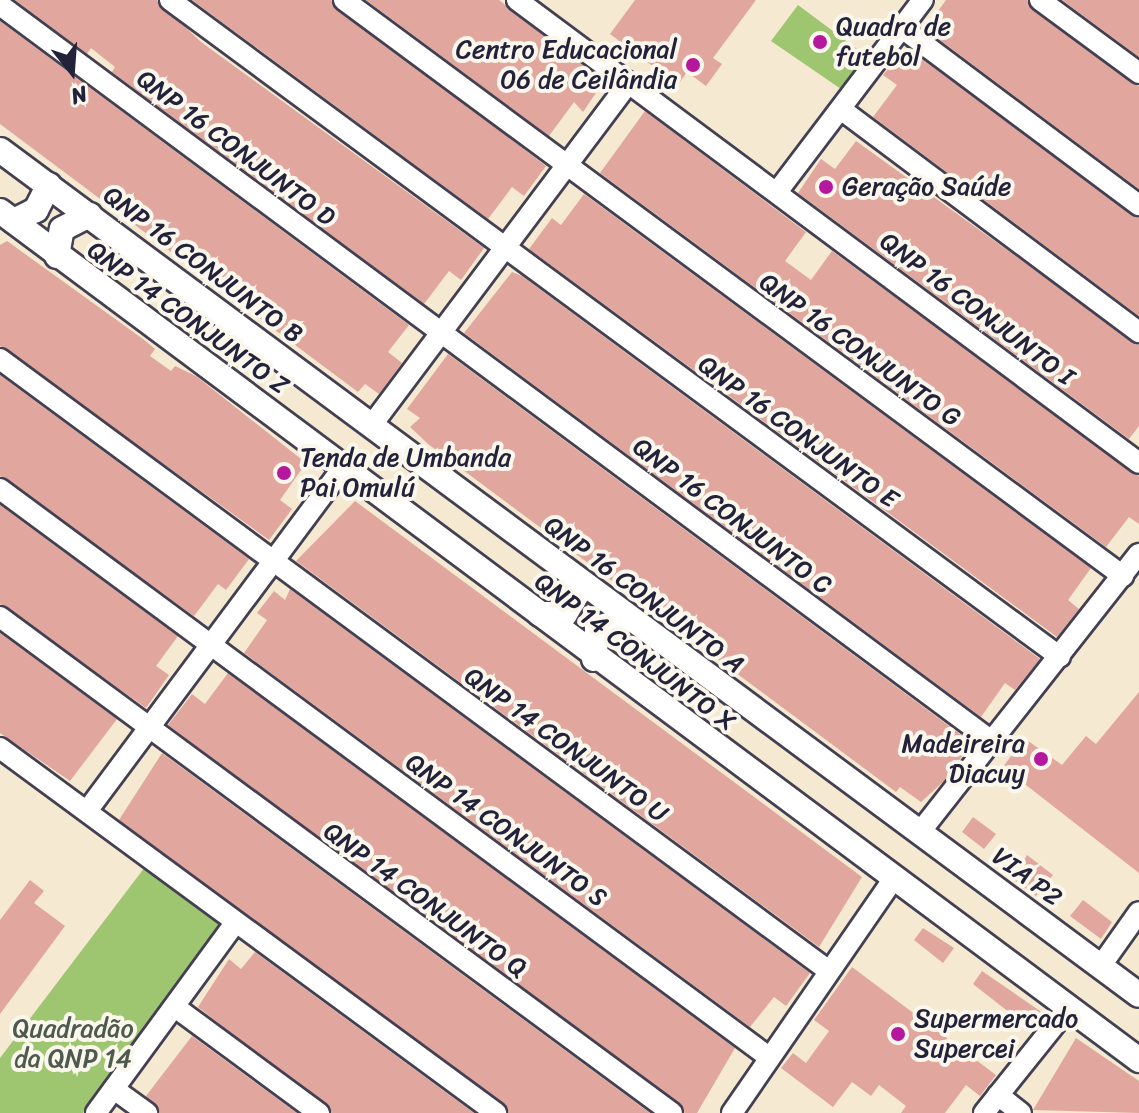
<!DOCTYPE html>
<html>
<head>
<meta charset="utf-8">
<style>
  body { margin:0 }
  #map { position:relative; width:1139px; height:1113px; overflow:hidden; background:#f5e9d1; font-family:Sriracha,sans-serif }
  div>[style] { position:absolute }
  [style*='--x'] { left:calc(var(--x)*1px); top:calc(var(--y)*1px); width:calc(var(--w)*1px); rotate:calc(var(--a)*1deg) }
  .green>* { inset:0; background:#9ec570 }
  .building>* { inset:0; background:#e1a79e }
  .roads { filter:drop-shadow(2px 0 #424052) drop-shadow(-2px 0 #424052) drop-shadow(0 2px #424052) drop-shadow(0 -2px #424052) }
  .minor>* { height:20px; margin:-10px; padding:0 10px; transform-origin:10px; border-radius:10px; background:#fff }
  .tertiary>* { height:24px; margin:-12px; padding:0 12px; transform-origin:12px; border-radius:12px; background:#fff }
  .dots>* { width:22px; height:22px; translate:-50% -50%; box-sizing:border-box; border:4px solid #fbf7ec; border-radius:50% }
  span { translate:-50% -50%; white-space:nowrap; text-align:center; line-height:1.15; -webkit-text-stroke:8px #fbf7ec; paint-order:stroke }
  .poi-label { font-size:26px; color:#22223b }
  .left { translate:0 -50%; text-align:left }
  .right { translate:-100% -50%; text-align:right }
  .street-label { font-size:26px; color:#22223b }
  .park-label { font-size:26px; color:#4d5b4e }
  .north { position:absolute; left:32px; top:32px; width:80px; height:80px; -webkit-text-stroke:6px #fbf7ec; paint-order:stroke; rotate:163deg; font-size:22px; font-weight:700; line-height:32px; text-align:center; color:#22223b }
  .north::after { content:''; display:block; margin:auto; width:28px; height:36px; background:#22223b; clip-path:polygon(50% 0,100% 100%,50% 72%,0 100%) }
</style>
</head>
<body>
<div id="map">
  <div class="green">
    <i style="clip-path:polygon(798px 5px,865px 55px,841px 89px,771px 41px)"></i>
    <i style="clip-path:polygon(145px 867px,223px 926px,83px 1113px,0 1113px,0 1058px)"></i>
  </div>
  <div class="building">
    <i style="clip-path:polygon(15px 0,157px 0,201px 42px,484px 248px,461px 280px,449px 271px,424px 304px,112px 72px,115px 67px,91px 48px,87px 54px)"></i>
    <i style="clip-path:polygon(192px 0,331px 0,546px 166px,524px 196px,512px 187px,488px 219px)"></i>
    <i style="clip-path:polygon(366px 0,499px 0,604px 81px,583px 112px,574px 102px,549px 136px)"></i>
    <i style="clip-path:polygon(635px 0,756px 0,713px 58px,722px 64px,706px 86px,687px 72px,678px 85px,610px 34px)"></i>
    <i style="clip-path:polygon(946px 0,1027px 0,1139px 86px,1139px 189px,925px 29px)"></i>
    <i style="clip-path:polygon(1062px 0,1139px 0,1139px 57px)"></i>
    <i style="clip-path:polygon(0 21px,409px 325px,388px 352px,402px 363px,379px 394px,365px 384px,358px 392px,0 124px)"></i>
    <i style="clip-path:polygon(906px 47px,1139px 218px,1139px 316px,873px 117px,897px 85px,883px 75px)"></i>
    <i style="clip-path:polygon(645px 111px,806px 232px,785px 261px,811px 280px,832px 251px,1139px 476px,1139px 524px,1129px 517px,1106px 547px,600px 173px)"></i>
    <i style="clip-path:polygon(856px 141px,1139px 345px,1139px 426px,1129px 439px,798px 193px,821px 159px,835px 169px)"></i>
    <i style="clip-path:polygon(584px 194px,1091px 568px,1068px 600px,1079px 609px,1057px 637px,529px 249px,552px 218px,561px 225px)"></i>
    <i style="clip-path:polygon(7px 241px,143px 339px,155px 349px,150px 356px,171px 371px,175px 366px,196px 376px,306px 463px,280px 500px,292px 509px,269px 540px,0 346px,0 245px)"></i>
    <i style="clip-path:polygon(512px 272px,522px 276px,1040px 659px,1015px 690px,1005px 683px,981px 717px,464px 333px)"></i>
    <i style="clip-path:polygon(448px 354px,972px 743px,943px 782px,921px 802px,900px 787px,896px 792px,428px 444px,410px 427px,420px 418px,407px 409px)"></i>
    <i style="clip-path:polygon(0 375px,249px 559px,226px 590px,218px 584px,194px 616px,0 476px)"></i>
    <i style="clip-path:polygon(355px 501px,862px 877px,819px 947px,296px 561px)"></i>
    <i style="clip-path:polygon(0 505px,178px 636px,156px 666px,169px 675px,146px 708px,0 604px)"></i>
    <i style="clip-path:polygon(290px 589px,810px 973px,786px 1006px,774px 997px,750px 1027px,244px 653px,267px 620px,257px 613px,274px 591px,285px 600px)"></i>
    <i style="clip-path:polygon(0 633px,117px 719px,70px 781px,0 733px)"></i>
    <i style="clip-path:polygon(228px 673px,735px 1048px,697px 1113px,685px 1113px,168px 725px,192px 694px,205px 704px)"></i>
    <i style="clip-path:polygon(1139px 692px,1139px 873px,1003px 767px,1024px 738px,1062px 765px,1086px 736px,1096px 744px)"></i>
    <i style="clip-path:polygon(162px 753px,650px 1113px,509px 1113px,119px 820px)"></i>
    <i style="clip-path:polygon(973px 817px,996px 834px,984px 849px,962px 832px)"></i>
    <i style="clip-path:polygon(1027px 855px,1053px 875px,1036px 896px,1013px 879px)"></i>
    <i style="clip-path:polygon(30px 880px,44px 891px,34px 903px,65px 926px,0 1014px,0 920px)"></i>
    <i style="clip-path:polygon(1083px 900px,1112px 922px,1101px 939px,1070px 916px)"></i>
    <i style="clip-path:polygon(923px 928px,954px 948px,943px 963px,914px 940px)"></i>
    <i style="clip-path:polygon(255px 952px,474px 1113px,332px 1113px,198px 1007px,229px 959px,241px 969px)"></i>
    <i style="clip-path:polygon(852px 967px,996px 1075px,980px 1096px,966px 1085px,945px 1113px,901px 1113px,906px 1106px,879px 1085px,871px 1096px,852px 1082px,833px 1107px,781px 1068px,793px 1053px,806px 1063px,829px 1031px,814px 1020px)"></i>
    <i style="clip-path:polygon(982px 971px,1046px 1015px,1033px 1031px,973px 984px)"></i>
    <i style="clip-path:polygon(192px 1036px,297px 1113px,160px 1113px,146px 1096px)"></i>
    <i style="clip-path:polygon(1076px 1038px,1139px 1081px,1139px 1113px,1033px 1110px)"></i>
  </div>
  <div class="roads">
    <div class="minor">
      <i style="--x:170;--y:0;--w:1106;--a:36.43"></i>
      <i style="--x:344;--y:0;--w:969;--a:36.48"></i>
      <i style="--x:517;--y:0;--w:775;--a:36.66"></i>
      <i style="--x:1040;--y:0;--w:123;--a:36.4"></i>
      <i style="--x:0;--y:5;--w:1237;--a:36.58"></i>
      <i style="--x:902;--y:28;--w:296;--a:36.8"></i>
      <i style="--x:842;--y:110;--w:371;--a:36.8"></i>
      <i style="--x:777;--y:192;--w:241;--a:-52.8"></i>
      <i style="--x:0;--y:359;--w:1030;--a:36.44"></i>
      <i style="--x:371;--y:426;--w:426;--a:-53.1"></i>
      <i style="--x:0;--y:489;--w:957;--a:36.46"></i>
      <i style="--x:0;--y:617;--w:835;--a:36.43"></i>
      <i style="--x:0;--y:748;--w:616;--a:36.35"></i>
      <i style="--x:87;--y:811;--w:428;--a:-53.3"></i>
      <i style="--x:920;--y:832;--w:354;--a:-51.8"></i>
      <i style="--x:1100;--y:967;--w:67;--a:-54.7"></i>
      <i style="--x:175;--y:1007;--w:179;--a:36.4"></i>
      <i style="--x:114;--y:1089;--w:41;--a:36"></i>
      <i style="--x:998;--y:1095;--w:29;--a:38"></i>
      <i style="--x:96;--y:1113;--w:235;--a:-53.8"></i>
      <i style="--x:732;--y:1113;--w:285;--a:-55.4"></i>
      <i style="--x:984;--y:1113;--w:134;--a:-51.3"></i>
    </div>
    <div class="tertiary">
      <i style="--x:0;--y:150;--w:1418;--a:36.57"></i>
      <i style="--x:0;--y:211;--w:1421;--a:36.7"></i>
      <i style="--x:14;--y:221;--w:25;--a:-27"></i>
      <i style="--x:36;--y:210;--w:28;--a:-63"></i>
      <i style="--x:57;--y:256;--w:27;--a:-80"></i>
      <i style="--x:62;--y:229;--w:31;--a:-27"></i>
      <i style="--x:540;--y:614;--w:25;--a:0"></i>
      <i style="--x:565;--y:614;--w:26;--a:-59"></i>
      <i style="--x:578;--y:592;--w:13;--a:-103"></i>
      <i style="--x:594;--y:659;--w:31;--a:-84"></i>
      <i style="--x:597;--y:628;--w:32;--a:-16"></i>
    </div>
  </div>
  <div class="dots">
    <i style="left:820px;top:42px;background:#b5179e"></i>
    <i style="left:693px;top:65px;background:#b5179e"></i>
    <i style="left:826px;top:187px;background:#b5179e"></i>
    <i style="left:284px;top:473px;background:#b5179e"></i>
    <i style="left:1041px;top:759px;background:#b5179e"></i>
    <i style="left:898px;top:1034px;background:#b5179e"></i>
  </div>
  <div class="poi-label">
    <span class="left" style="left:836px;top:42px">Quadra de<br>futebol</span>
    <span class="right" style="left:677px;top:65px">Centro Educacional<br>06 de Ceilândia</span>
    <span class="left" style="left:842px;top:187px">Geração Saúde</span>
    <span class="left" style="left:300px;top:473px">Tenda de Umbanda<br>Pai Omulú</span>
    <span class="right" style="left:1025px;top:759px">Madeireira<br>Diacuy</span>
    <span class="left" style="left:914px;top:1034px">Supermercado<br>Supercei</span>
  </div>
  <div class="street-label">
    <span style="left:236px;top:148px;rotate:37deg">QNP 16 CONJUNTO D</span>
    <span style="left:203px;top:265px;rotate:37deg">QNP 16 CONJUNTO B</span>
    <span style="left:977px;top:309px;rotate:37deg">QNP 16 CONJUNTO I</span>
    <span style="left:188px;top:318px;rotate:36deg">QNP 14 CONJUNTO Z</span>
    <span style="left:860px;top:350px;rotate:36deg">QNP 16 CONJUNTO G</span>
    <span style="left:798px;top:432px;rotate:36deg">QNP 16 CONJUNTO E</span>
    <span style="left:732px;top:516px;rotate:37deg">QNP 16 CONJUNTO C</span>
    <span style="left:644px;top:595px;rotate:37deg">QNP 16 CONJUNTO A</span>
    <span style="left:635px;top:652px;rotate:37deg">QNP 14 CONJUNTO X</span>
    <span style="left:566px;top:745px;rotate:36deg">QNP 14 CONJUNTO U</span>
    <span style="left:506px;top:830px;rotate:36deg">QNP 14 CONJUNTO S</span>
    <span style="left:1027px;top:877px;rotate:37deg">VIA P2</span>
    <span style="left:425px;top:900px;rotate:36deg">QNP 14 CONJUNTO Q</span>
  </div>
  <div class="park-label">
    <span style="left:73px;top:1044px">Quadradão<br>da QNP 14</span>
  </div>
  <div class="north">N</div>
</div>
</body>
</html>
